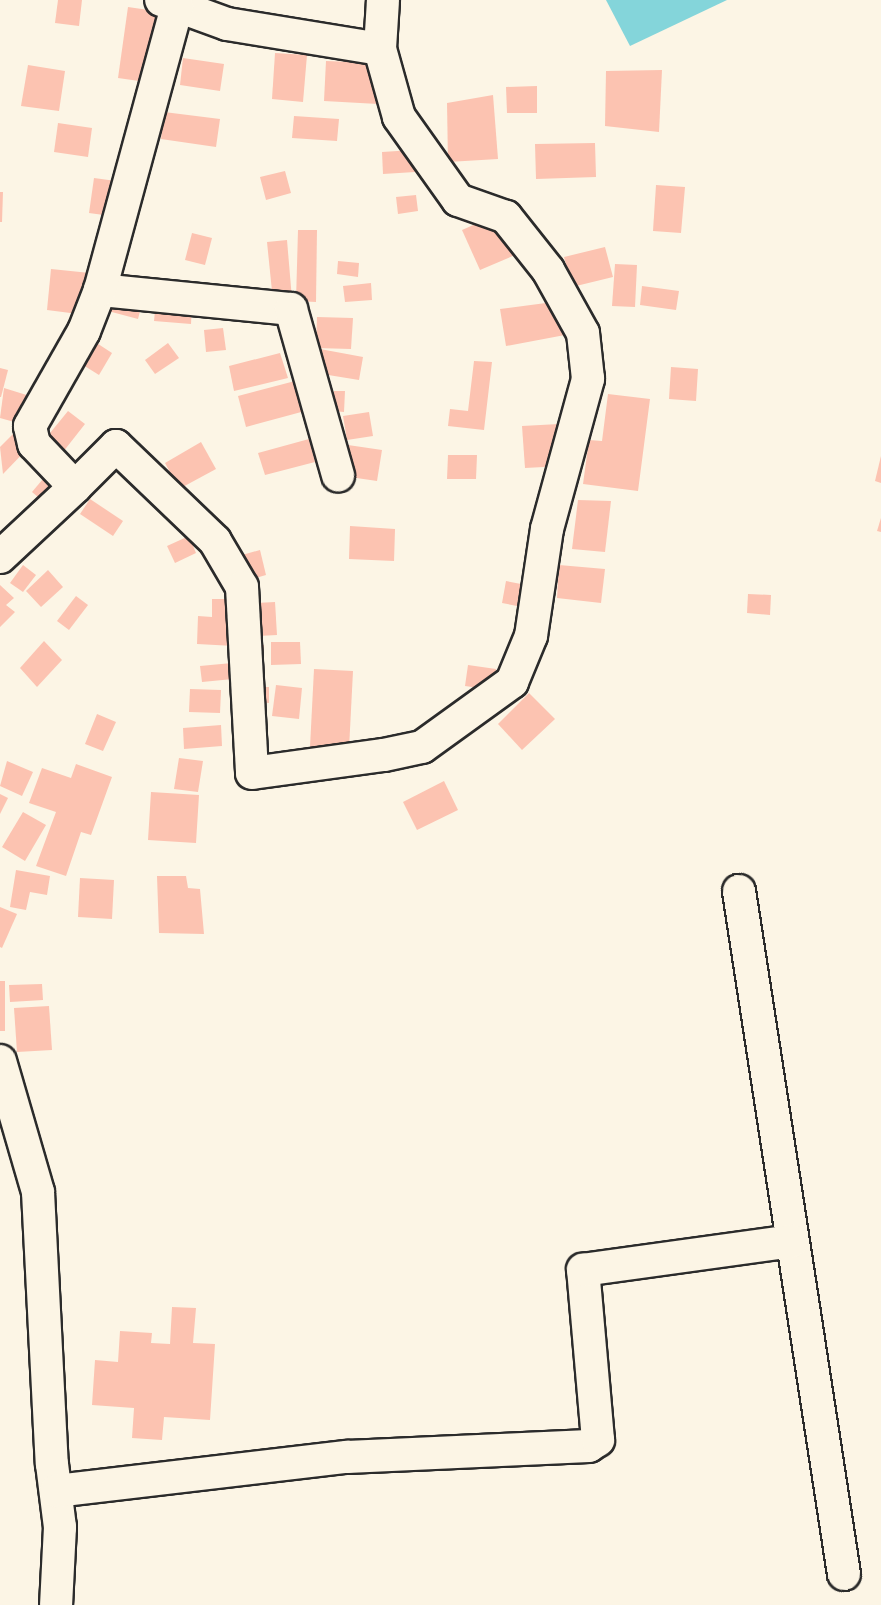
<!DOCTYPE html>
<html>
<head>
<meta charset="utf-8">
<style>
  body { margin:0 }
  #map { position:relative; width:881px; height:1605px; overflow:hidden; background:#fcf5e5; font-family:Delius,sans-serif }
  div>[style] { position:absolute }
  [style*='--x'] { left:calc(var(--x)*1px); top:calc(var(--y)*1px); width:calc(var(--w)*1px); rotate:calc(var(--a)*1deg) }
  .water>* { inset:0; background:#84d5da }
  .building>* { inset:0; background:#fcc3b1 }
  .roads { filter:drop-shadow(2px 0 #2b2b2b) drop-shadow(-2px 0 #2b2b2b) drop-shadow(0 2px #2b2b2b) drop-shadow(0 -2px #2b2b2b) }
  .minor>* { height:32px; margin:-16px; padding:0 16px; transform-origin:16px; border-radius:16px; background:#fcf5e5 }
  span { translate:-50% -50%; white-space:nowrap; text-align:center; line-height:1.15; -webkit-text-stroke:6px #fcf5e5; paint-order:stroke }
</style>
</head>
<body>
<div id="map">
  <div class="water">
    <i style="clip-path:polygon(606px 0,727px 0,630px 46px)"></i>
  </div>
  <div class="building">
    <i style="clip-path:polygon(58px 0,82px 0,79px 26px,55px 23px)"></i>
    <i style="clip-path:polygon(128px 7px,169px 13px,153px 83px,118px 78px)"></i>
    <i style="clip-path:polygon(275px 53px,307px 55px,303px 102px,272px 99px)"></i>
    <i style="clip-path:polygon(183px 58px,224px 64px,220px 91px,180px 85px)"></i>
    <i style="clip-path:polygon(326px 61px,380px 63px,378px 104px,324px 101px)"></i>
    <i style="clip-path:polygon(28px 65px,65px 71px,59px 111px,21px 106px)"></i>
    <i style="clip-path:polygon(662px 70px,659px 132px,605px 126px,606px 71px)"></i>
    <i style="clip-path:polygon(537px 86px,537px 113px,507px 113px,506px 87px)"></i>
    <i style="clip-path:polygon(493px 95px,498px 159px,448px 162px,447px 103px)"></i>
    <i style="clip-path:polygon(164px 112px,220px 119px,216px 147px,161px 139px)"></i>
    <i style="clip-path:polygon(294px 116px,339px 119px,337px 141px,292px 138px)"></i>
    <i style="clip-path:polygon(58px 123px,92px 128px,88px 157px,54px 152px)"></i>
    <i style="clip-path:polygon(595px 143px,596px 177px,536px 179px,535px 144px)"></i>
    <i style="clip-path:polygon(413px 150px,415px 172px,383px 174px,382px 152px)"></i>
    <i style="clip-path:polygon(285px 171px,291px 193px,266px 200px,260px 177px)"></i>
    <i style="clip-path:polygon(94px 178px,116px 181px,111px 216px,89px 213px)"></i>
    <i style="clip-path:polygon(656px 185px,685px 187px,681px 233px,653px 231px)"></i>
    <i style="clip-path:polygon(0 192px,3px 192px,2px 222px,0 222px)"></i>
    <i style="clip-path:polygon(416px 195px,418px 211px,398px 214px,396px 197px)"></i>
    <i style="clip-path:polygon(496px 215px,515px 255px,480px 270px,462px 230px)"></i>
    <i style="clip-path:polygon(298px 230px,317px 230px,316px 302px,296px 301px)"></i>
    <i style="clip-path:polygon(192px 233px,212px 238px,205px 265px,185px 260px)"></i>
    <i style="clip-path:polygon(287px 240px,292px 299px,273px 301px,267px 242px)"></i>
    <i style="clip-path:polygon(605px 247px,613px 277px,572px 287px,564px 257px)"></i>
    <i style="clip-path:polygon(338px 261px,359px 263px,358px 277px,337px 274px)"></i>
    <i style="clip-path:polygon(615px 264px,637px 265px,635px 307px,612px 306px)"></i>
    <i style="clip-path:polygon(51px 269px,90px 273px,86px 315px,47px 310px)"></i>
    <i style="clip-path:polygon(371px 283px,372px 300px,345px 302px,343px 286px)"></i>
    <i style="clip-path:polygon(642px 286px,679px 291px,676px 310px,640px 305px)"></i>
    <i style="clip-path:polygon(113px 292px,143px 300px,138px 319px,108px 311px)"></i>
    <i style="clip-path:polygon(156px 300px,192px 303px,191px 324px,154px 321px)"></i>
    <i style="clip-path:polygon(561px 301px,560px 320px,565px 335px,506px 346px,500px 309px)"></i>
    <i style="clip-path:polygon(317px 317px,353px 318px,351px 349px,316px 348px)"></i>
    <i style="clip-path:polygon(223px 328px,226px 350px,206px 352px,204px 330px)"></i>
    <i style="clip-path:polygon(89px 338px,112px 353px,99px 375px,75px 360px)"></i>
    <i style="clip-path:polygon(168px 343px,179px 358px,155px 374px,145px 360px)"></i>
    <i style="clip-path:polygon(320px 349px,363px 357px,359px 380px,316px 373px)"></i>
    <i style="clip-path:polygon(280px 353px,288px 378px,234px 391px,229px 366px)"></i>
    <i style="clip-path:polygon(474px 361px,492px 362px,484px 430px,448px 426px,450px 409px,468px 411px)"></i>
    <i style="clip-path:polygon(671px 367px,698px 369px,696px 401px,669px 399px)"></i>
    <i style="clip-path:polygon(0 368px,8px 370px,1px 397px,0 397px)"></i>
    <i style="clip-path:polygon(295px 381px,305px 411px,246px 427px,238px 396px)"></i>
    <i style="clip-path:polygon(4px 388px,33px 397px,25px 425px,0 418px)"></i>
    <i style="clip-path:polygon(334px 391px,345px 391px,344px 412px,333px 411px)"></i>
    <i style="clip-path:polygon(608px 394px,650px 399px,638px 491px,583px 484px,589px 440px,602px 441px)"></i>
    <i style="clip-path:polygon(68px 411px,85px 424px,63px 452px,46px 438px)"></i>
    <i style="clip-path:polygon(369px 412px,373px 436px,347px 440px,343px 416px)"></i>
    <i style="clip-path:polygon(559px 424px,562px 466px,525px 468px,522px 426px)"></i>
    <i style="clip-path:polygon(16px 431px,31px 445px,3px 474px,0 447px)"></i>
    <i style="clip-path:polygon(309px 439px,315px 462px,265px 475px,258px 453px)"></i>
    <i style="clip-path:polygon(201px 442px,216px 469px,179px 489px,165px 463px)"></i>
    <i style="clip-path:polygon(348px 445px,382px 450px,377px 481px,343px 476px)"></i>
    <i style="clip-path:polygon(448px 455px,477px 455px,476px 479px,447px 479px)"></i>
    <i style="clip-path:polygon(881px 456px,881px 483px,875px 481px)"></i>
    <i style="clip-path:polygon(48px 473px,66px 489px,51px 508px,32px 492px)"></i>
    <i style="clip-path:polygon(90px 499px,123px 521px,113px 536px,80px 514px)"></i>
    <i style="clip-path:polygon(578px 500px,611px 501px,605px 552px,572px 549px)"></i>
    <i style="clip-path:polygon(881px 518px,881px 532px,877px 531px)"></i>
    <i style="clip-path:polygon(350px 526px,395px 529px,394px 561px,349px 559px)"></i>
    <i style="clip-path:polygon(189px 536px,196px 553px,175px 563px,167px 546px)"></i>
    <i style="clip-path:polygon(260px 550px,266px 575px,242px 582px,235px 557px)"></i>
    <i style="clip-path:polygon(23px 565px,36px 575px,23px 592px,10px 583px)"></i>
    <i style="clip-path:polygon(559px 565px,605px 569px,601px 603px,557px 598px)"></i>
    <i style="clip-path:polygon(48px 570px,63px 587px,41px 607px,26px 591px)"></i>
    <i style="clip-path:polygon(506px 581px,521px 584px,517px 606px,502px 603px)"></i>
    <i style="clip-path:polygon(0 585px,14px 598px,6px 605px,15px 612px,0 627px)"></i>
    <i style="clip-path:polygon(748px 594px,771px 595px,770px 615px,747px 613px)"></i>
    <i style="clip-path:polygon(76px 596px,88px 605px,69px 630px,57px 621px)"></i>
    <i style="clip-path:polygon(212px 599px,236px 599px,234px 646px,197px 644px,198px 616px,212px 617px)"></i>
    <i style="clip-path:polygon(275px 602px,277px 635px,258px 636px,256px 603px)"></i>
    <i style="clip-path:polygon(44px 641px,62px 660px,37px 687px,20px 668px)"></i>
    <i style="clip-path:polygon(271px 642px,300px 642px,301px 664px,271px 665px)"></i>
    <i style="clip-path:polygon(252px 644px,264px 645px,264px 662px,251px 662px)"></i>
    <i style="clip-path:polygon(232px 663px,233px 679px,202px 682px,200px 666px)"></i>
    <i style="clip-path:polygon(468px 665px,496px 669px,493px 690px,465px 686px)"></i>
    <i style="clip-path:polygon(314px 669px,353px 671px,349px 749px,310px 747px)"></i>
    <i style="clip-path:polygon(276px 685px,302px 688px,299px 719px,272px 716px)"></i>
    <i style="clip-path:polygon(255px 687px,269px 687px,269px 703px,255px 702px)"></i>
    <i style="clip-path:polygon(190px 689px,221px 690px,220px 713px,189px 712px)"></i>
    <i style="clip-path:polygon(529px 693px,555px 719px,522px 750px,498px 724px)"></i>
    <i style="clip-path:polygon(97px 714px,116px 722px,103px 751px,85px 744px)"></i>
    <i style="clip-path:polygon(221px 725px,222px 746px,184px 749px,183px 728px)"></i>
    <i style="clip-path:polygon(179px 758px,203px 761px,198px 792px,174px 789px)"></i>
    <i style="clip-path:polygon(7px 761px,33px 772px,22px 796px,0 786px)"></i>
    <i style="clip-path:polygon(76px 764px,112px 777px,91px 835px,81px 832px,66px 876px,36px 866px,56px 812px,29px 803px,42px 768px,71px 778px)"></i>
    <i style="clip-path:polygon(444px 781px,458px 810px,417px 830px,403px 802px)"></i>
    <i style="clip-path:polygon(151px 792px,199px 795px,196px 843px,148px 840px)"></i>
    <i style="clip-path:polygon(0 794px,8px 798px,0 814px)"></i>
    <i style="clip-path:polygon(23px 812px,46px 825px,25px 861px,2px 847px)"></i>
    <i style="clip-path:polygon(16px 870px,50px 876px,47px 895px,30px 892px,26px 910px,10px 907px)"></i>
    <i style="clip-path:polygon(157px 876px,186px 876px,188px 888px,200px 889px,204px 934px,159px 933px)"></i>
    <i style="clip-path:polygon(80px 878px,114px 880px,112px 919px,78px 917px)"></i>
    <i style="clip-path:polygon(0 907px,17px 914px,2px 948px,0 947px)"></i>
    <i style="clip-path:polygon(0 981px,5px 981px,5px 1031px,0 1031px)"></i>
    <i style="clip-path:polygon(42px 984px,43px 1000px,10px 1002px,9px 985px)"></i>
    <i style="clip-path:polygon(49px 1006px,52px 1050px,17px 1052px,14px 1008px)"></i>
    <i style="clip-path:polygon(172px 1307px,196px 1308px,193px 1343px,215px 1344px,210px 1420px,164px 1417px,162px 1440px,132px 1438px,134px 1408px,92px 1405px,95px 1360px,118px 1362px,120px 1331px,152px 1333px,151px 1343px,170px 1344px)"></i>
  </div>
  <div class="roads">
    <div class="minor">
      <i style="--x:380;--y:49;--w:49;--a:-86.5"></i>
      <i style="--x:100;--y:290;--w:192;--a:5.7"></i>
      <i style="--x:291;--y:309;--w:173;--a:74.2"></i>
      <i style="--x:75;--y:487;--w:58;--a:-45"></i>
      <i style="--x:116;--y:446;--w:137;--a:43.8"></i>
      <i style="--x:215;--y:541;--w:53;--a:59.6"></i>
      <i style="--x:242;--y:587;--w:186;--a:86.9"></i>
      <i style="--x:252;--y:773;--w:133;--a:-7.8"></i>
      <i style="--x:384;--y:755;--w:39;--a:-12"></i>
      <i style="--x:422;--y:747;--w:111;--a:-35.8"></i>
      <i style="--x:512;--y:682;--w:50;--a:-67.6"></i>
      <i style="--x:531;--y:636;--w:108;--a:-81.5"></i>
      <i style="--x:547;--y:529;--w:156;--a:-74.7"></i>
      <i style="--x:588;--y:379;--w:46;--a:-96.2"></i>
      <i style="--x:583;--y:333;--w:72;--a:-119.1"></i>
      <i style="--x:548;--y:270;--w:68;--a:-128.4"></i>
      <i style="--x:506;--y:217;--w:51;--a:-160.5"></i>
      <i style="--x:458;--y:200;--w:102;--a:-125.4"></i>
      <i style="--x:399;--y:117;--w:71;--a:-105.6"></i>
      <i style="--x:380;--y:49;--w:155;--a:-170.7"></i>
      <i style="--x:227;--y:24;--w:70;--a:-160"></i>
      <i style="--x:0;--y:557;--w:103;--a:-43"></i>
      <i style="--x:75;--y:487;--w:59;--a:-133.6"></i>
      <i style="--x:34;--y:444;--w:18;--a:-103"></i>
      <i style="--x:30;--y:426;--w:109;--a:-60.4"></i>
      <i style="--x:84;--y:331;--w:44;--a:-68.7"></i>
      <i style="--x:100;--y:290;--w:294;--a:-74.8"></i>
      <i style="--x:739;--y:891;--w:691;--a:81.26"></i>
      <i style="--x:0;--y:1061;--w:136;--a:73.8"></i>
      <i style="--x:38;--y:1192;--w:272;--a:87.1"></i>
      <i style="--x:52;--y:1464;--w:64;--a:82.8"></i>
      <i style="--x:60;--y:1527;--w:78;--a:92.9"></i>
      <i style="--x:56;--y:1491;--w:293;--a:-6.7"></i>
      <i style="--x:347;--y:1457;--w:242;--a:-2.6"></i>
      <i style="--x:589;--y:1446;--w:11;--a:-34"></i>
      <i style="--x:598;--y:1440;--w:171;--a:-95"></i>
      <i style="--x:583;--y:1270;--w:211;--a:-7.9"></i>
    </div>
  </div>
</div>
</body>
</html>
